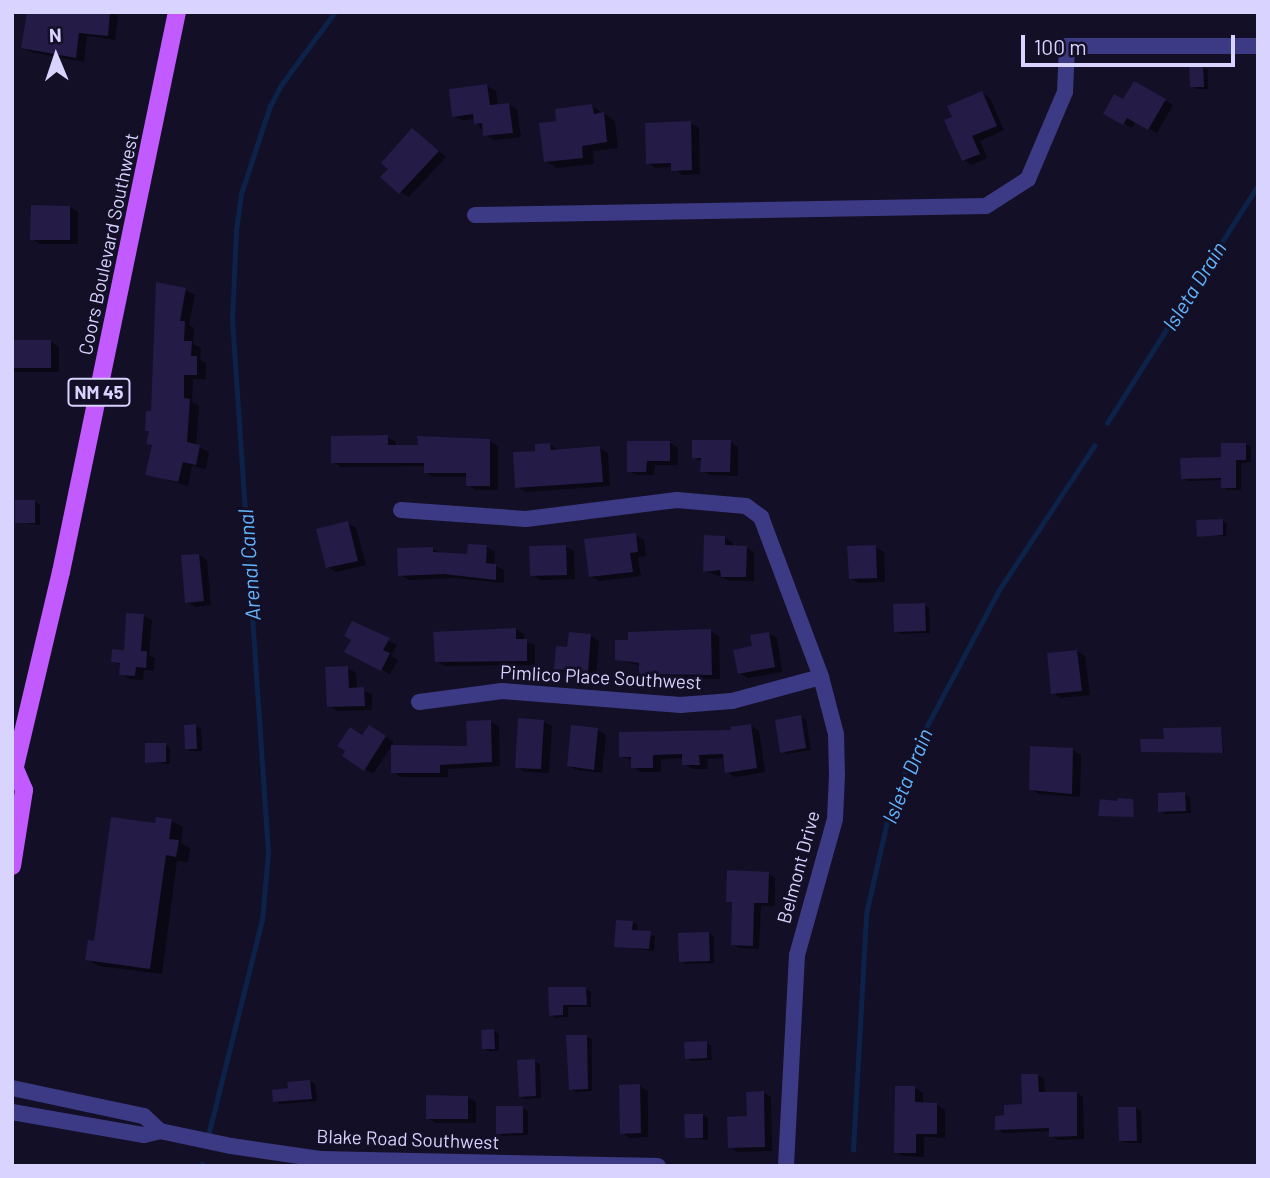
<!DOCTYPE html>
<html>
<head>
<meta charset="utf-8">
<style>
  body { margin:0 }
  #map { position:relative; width:1270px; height:1178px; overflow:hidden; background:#130f26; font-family:Barlow,sans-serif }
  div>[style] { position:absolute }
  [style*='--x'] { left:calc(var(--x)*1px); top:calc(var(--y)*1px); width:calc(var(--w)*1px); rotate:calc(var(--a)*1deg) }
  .shadow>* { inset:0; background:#0007 }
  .stream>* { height:4.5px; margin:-2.25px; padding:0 2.25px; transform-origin:2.25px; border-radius:2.25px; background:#0c2248 }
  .building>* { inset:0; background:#241b47 }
  .minor>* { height:16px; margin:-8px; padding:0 8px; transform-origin:8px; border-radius:8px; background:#3d3a85 }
  .major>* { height:18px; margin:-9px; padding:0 9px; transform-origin:9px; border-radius:9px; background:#c25bff }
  span { translate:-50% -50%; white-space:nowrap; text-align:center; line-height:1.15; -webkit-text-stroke:6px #130f26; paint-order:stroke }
  .shield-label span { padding:2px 5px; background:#130f26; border:2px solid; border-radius:5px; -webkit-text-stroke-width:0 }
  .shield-label { font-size:18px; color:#d9d4ff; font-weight:700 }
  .street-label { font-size:19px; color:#d9d4ff }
  .water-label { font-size:21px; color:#62b6ff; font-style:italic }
  .frame { position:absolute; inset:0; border:14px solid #d9d4ff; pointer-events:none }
  .north { position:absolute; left:21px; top:21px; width:70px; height:70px; -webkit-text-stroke:5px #130f26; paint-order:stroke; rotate:358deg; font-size:19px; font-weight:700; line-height:28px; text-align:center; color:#d9d4ff }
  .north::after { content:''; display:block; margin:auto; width:24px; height:32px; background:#d9d4ff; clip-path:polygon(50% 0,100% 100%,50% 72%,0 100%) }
  .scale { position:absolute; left:1021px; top:35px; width:214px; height:32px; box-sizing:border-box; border:4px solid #d9d4ff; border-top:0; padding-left:9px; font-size:21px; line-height:24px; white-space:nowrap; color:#d9d4ff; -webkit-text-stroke:5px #130f26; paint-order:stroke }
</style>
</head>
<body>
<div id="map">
  <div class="shadow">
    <i style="clip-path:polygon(29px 12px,112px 12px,118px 16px,115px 40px,87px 36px,84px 62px,31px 52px,23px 48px)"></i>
    <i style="clip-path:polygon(1203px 67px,1208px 70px,1208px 89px,1197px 89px,1192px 86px)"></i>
    <i style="clip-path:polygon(1134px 83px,1173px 105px,1157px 133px,1136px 121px,1132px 128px,1105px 113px,1124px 101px)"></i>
    <i style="clip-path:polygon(487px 86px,496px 91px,498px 106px,508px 104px,517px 109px,521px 137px,494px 140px,485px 135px,475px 119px,462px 120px,454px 116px)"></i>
    <i style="clip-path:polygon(981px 93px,990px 98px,1004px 130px,980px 141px,987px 158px,972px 165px,963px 160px,954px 118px)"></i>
    <i style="clip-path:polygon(592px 106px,615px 121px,618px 148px,593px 151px,594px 164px,557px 168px,545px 161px,558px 123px)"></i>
    <i style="clip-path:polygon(690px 123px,699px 128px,700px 174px,682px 175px,673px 167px,656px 168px,648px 163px)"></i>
    <i style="clip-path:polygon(412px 130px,446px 157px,409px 197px,400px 192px,390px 168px)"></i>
    <i style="clip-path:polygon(70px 207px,78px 212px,78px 244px,40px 244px,32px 239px)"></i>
    <i style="clip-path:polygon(185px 290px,195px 295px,189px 325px,194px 328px,193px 344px,201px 348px,200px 360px,206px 363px,206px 379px,193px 379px,192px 402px,199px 406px,196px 446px,209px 452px,206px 469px,192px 466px,188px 486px,147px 474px,153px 446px,148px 443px,151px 432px,147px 430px)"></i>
    <i style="clip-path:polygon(12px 342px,51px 342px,59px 347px,59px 372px,12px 372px)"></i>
    <i style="clip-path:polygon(387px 437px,396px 442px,396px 447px,489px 441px,498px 446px,498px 490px,476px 490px,468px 485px,468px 477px,434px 477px,425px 472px,425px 466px,341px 467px,333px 462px)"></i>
    <i style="clip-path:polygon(730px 442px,738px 447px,738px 476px,711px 475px,702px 471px,702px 462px,694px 457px)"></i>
    <i style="clip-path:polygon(670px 443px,678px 448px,678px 465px,655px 465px,654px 475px,637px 475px,628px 471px)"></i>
    <i style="clip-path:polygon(1246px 444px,1251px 447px,1251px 462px,1241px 463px,1241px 490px,1228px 490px,1223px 487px,1223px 480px,1188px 481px,1183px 478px)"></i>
    <i style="clip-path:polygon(550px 445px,558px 450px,599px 448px,608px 453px,610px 486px,526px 492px,517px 487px,537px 453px)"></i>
    <i style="clip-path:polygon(35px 502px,40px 505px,40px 525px,17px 522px)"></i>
    <i style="clip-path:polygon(1223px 521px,1227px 523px,1226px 536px,1199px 536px)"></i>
    <i style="clip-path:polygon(348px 523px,356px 528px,366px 565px,336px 572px,328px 567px)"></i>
    <i style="clip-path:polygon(635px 535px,644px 540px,646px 556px,638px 557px,641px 576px,599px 581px,590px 576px)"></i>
    <i style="clip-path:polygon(725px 538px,733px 543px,733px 547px,746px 547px,754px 552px,754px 581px,731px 581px,705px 571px)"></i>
    <i style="clip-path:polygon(487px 547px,495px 552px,494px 565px,504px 570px,504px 583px,454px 578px,409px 580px,400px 575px,433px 549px,442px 554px,469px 556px)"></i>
    <i style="clip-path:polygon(566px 547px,574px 551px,575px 579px,541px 580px,532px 575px)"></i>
    <i style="clip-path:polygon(875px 547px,884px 552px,885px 582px,859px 583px,850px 578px)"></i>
    <i style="clip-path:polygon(199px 555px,207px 560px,211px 605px,195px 607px,187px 602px)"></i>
    <i style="clip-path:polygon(924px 605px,929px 608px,930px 633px,901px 634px,896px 631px)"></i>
    <i style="clip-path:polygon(144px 616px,152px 620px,149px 655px,155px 658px,154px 671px,144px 670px,143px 680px,129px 679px,121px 674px,122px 666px,113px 661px,125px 652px)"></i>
    <i style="clip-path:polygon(352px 624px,397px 645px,391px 656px,398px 660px,390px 674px,346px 651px,353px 639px)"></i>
    <i style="clip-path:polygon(516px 629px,524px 634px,524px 641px,535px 645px,535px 665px,445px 666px,436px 661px)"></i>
    <i style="clip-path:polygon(710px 631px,719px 636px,720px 679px,649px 678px,641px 673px,641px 666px,617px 659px)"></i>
    <i style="clip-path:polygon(768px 633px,777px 638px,782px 672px,748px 678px,739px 673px,754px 648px)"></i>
    <i style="clip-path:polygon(591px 636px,599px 641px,596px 676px,565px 673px,556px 668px,569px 649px)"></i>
    <i style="clip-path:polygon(1077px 651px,1085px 656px,1090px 695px,1061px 698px,1053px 693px)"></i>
    <i style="clip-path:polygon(348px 668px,356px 673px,357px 689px,372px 694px,372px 710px,337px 711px,329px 706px)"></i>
    <i style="clip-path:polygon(800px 717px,806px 720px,811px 750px,787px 754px,782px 751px)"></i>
    <i style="clip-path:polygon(491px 722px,499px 726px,500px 766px,448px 769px,448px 777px,401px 777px,393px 772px,469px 748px)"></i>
    <i style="clip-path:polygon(544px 722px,552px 726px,549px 773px,525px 772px,517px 767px)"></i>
    <i style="clip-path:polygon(196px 726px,201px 729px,202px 751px,191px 751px,186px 748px)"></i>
    <i style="clip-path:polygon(751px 726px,759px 731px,765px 772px,735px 777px,727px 772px,725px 758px,707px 759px,708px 769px,693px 769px,684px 764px,684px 758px,661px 759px,661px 772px,641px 772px,633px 767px,633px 761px,620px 756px)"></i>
    <i style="clip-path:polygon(369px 727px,394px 742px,373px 774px,344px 756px)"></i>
    <i style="clip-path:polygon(573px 727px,598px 730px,606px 735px,602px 773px,577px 770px,569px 766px)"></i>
    <i style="clip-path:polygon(1221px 729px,1224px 753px,1142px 751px,1165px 741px)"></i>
    <i style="clip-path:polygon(165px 745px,170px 748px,170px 764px,147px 762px)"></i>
    <i style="clip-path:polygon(1073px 750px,1081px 755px,1080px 797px,1039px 794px,1031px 789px)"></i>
    <i style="clip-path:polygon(1185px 794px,1190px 797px,1191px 813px,1165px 814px,1160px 811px)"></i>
    <i style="clip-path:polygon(172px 821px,183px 827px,181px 843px,190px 848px,188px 862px,177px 861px,162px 974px,99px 966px,87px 959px,157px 825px)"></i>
    <i style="clip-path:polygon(768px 873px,775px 878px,775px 906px,761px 906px,759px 949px,740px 948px,732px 944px,734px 904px,728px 901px)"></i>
    <i style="clip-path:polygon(633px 922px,638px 925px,637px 932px,655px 936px,654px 951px,616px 946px)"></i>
    <i style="clip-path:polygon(709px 934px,714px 937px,714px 963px,686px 964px,681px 961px)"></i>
    <i style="clip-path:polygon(550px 989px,586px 989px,591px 992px,591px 1007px,568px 1007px,568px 1017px,556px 1018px,550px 1015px)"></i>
    <i style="clip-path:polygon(494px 1031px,499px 1034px,499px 1051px,489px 1051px,483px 1048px)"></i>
    <i style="clip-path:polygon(586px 1036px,592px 1039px,592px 1091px,576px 1092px,571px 1089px)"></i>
    <i style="clip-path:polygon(706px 1043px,711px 1046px,712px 1060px,692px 1061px,687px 1058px)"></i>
    <i style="clip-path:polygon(534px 1061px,540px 1064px,541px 1098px,526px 1099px,520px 1096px)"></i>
    <i style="clip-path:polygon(1038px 1075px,1044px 1079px,1045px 1094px,1077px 1093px,1083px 1097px,1084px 1139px,1058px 1140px,1051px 1136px,1051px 1131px,1004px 1133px,997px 1129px,1006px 1117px,1024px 1106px)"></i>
    <i style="clip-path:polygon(310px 1081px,315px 1084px,317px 1101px,280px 1104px,275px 1101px,290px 1090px)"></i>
    <i style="clip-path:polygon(639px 1086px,648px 1091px,648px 1137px,630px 1138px,622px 1133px)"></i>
    <i style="clip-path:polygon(915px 1088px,923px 1093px,923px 1104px,937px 1105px,945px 1110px,945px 1138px,924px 1137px,924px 1157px,904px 1156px,895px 1152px)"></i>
    <i style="clip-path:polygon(764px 1093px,771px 1097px,772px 1151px,737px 1152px,730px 1147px)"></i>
    <i style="clip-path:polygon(467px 1097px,476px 1102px,476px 1123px,436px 1123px,428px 1118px)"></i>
    <i style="clip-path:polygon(522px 1108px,528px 1111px,528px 1135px,503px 1136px,498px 1133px)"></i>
    <i style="clip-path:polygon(1135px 1108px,1141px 1111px,1142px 1143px,1126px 1143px,1120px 1140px)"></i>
    <i style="clip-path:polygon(703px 1115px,708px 1118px,708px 1140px,686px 1137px)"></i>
  </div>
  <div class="stream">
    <i style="--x:1107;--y:423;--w:282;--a:-57.6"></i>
    <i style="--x:208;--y:1136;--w:223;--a:-76"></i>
    <i style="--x:262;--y:920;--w:67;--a:-84.9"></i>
    <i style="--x:268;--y:853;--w:535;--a:-93.86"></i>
    <i style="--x:232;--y:319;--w:89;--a:-87.4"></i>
    <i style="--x:236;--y:230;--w:36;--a:-82"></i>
    <i style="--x:241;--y:194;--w:93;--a:-71.8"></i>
    <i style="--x:270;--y:106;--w:24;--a:-62"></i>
    <i style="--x:281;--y:85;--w:91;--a:-53.5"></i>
    <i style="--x:853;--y:1150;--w:236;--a:-86.8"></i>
    <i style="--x:866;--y:914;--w:99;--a:-77.2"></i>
    <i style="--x:888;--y:817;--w:63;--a:-69.6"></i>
    <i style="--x:910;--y:758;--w:190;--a:-62.1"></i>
    <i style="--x:999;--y:590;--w:173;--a:-56.6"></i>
    <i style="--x:202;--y:1166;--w:2;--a:-90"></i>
  </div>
  <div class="building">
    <i style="clip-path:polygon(27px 12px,110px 12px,108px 36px,79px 33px,76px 58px,21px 48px)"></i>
    <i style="clip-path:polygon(1203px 65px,1204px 87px,1190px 87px,1189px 66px)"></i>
    <i style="clip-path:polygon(1134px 81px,1166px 99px,1148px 130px,1127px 118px,1123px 125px,1103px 114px,1114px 94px,1123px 99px)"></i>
    <i style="clip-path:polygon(487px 84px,490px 105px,509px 103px,513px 133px,483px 136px,482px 123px,474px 124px,473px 114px,452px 117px,449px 89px)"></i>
    <i style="clip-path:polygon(982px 91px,997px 126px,972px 136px,980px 154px,962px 161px,944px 120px,952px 117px,947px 106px)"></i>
    <i style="clip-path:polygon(592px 104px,594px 114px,604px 112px,607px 142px,582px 146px,583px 158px,544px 162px,539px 123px,556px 121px,555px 109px)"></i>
    <i style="clip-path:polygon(691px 121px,692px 170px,671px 171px,671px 163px,646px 164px,645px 123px)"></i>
    <i style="clip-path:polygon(412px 128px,439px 151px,399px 194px,380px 177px,388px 169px,381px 163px)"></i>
    <i style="clip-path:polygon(31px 205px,70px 206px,70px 240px,30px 240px)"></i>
    <i style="clip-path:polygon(156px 282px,186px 288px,180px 321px,185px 321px,184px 341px,192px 341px,191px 356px,197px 356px,197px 375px,184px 375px,184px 398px,190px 399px,187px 442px,200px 445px,196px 465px,183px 462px,178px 482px,145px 475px,152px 445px,146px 444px,149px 431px,145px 431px,146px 411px,151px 411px)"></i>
    <i style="clip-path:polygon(12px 340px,51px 340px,51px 368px,12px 368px)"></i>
    <i style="clip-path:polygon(388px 435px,388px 445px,418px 445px,417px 436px,490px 439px,490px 486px,466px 486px,466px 473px,424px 473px,424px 463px,331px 463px,331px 436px)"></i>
    <i style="clip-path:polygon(692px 440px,731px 440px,730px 472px,700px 472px,701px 458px,692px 458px)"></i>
    <i style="clip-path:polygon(627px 441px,670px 441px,670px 461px,647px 461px,646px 472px,627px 472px)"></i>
    <i style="clip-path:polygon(550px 443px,551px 450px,600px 446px,603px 482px,515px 488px,513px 452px,535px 451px,535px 444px)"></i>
    <i style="clip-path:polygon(1221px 443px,1246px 443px,1246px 460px,1236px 460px,1236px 488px,1221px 488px,1221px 478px,1181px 479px,1180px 458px,1221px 457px)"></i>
    <i style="clip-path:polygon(15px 500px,35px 500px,35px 523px,15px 523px)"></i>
    <i style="clip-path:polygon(1223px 519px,1223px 535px,1197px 537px,1196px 520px)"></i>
    <i style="clip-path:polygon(348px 521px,358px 561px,326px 568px,316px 529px)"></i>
    <i style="clip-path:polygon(636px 533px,638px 552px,630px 553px,633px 572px,589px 577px,584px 539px)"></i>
    <i style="clip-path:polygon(704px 535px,725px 536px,725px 545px,747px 546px,746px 577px,721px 577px,720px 570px,703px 572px)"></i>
    <i style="clip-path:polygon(468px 544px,487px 545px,486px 563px,496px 564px,496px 580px,444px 574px,398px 576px,397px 548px,433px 547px,433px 552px,467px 554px)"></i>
    <i style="clip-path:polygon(566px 545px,567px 575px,530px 576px,529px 546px)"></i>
    <i style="clip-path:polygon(876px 545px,877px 578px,849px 579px,847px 546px)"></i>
    <i style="clip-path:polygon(199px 554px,204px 601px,185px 603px,181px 555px)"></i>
    <i style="clip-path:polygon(925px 603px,926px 631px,894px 632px,893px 604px)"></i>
    <i style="clip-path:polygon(126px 613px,144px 614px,141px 651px,147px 651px,146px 668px,136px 667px,135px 676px,119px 675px,120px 663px,111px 662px,112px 649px,124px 650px)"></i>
    <i style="clip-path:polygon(352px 621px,390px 638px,383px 650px,390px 653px,381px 671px,344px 652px,351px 640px,344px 636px)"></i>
    <i style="clip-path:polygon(516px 628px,516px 639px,527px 639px,527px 661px,435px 662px,433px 632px)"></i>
    <i style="clip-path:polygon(711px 629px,712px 675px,639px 674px,639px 663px,615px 660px,615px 640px,628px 640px,628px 632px)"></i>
    <i style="clip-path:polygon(569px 632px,591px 634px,588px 672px,554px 669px,556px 646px,567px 647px)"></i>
    <i style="clip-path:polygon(769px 632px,775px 667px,738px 674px,733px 650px,752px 646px,750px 635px)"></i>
    <i style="clip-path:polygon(1077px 650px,1082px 691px,1051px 694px,1047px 653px)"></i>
    <i style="clip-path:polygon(348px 666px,349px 688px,364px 687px,365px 706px,327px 707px,325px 667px)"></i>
    <i style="clip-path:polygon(801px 715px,806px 748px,780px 753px,775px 720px)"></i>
    <i style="clip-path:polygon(518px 718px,544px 720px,541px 769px,515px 768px)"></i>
    <i style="clip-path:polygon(491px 720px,492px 762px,440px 765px,440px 773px,391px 773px,391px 745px,467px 746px,466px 721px)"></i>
    <i style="clip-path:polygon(196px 724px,197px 749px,185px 749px,184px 725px)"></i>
    <i style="clip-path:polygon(751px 724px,757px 768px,725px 773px,723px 754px,699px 755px,700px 765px,682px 765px,682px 754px,653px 755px,653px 768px,631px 768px,631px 757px,619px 757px,619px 732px,731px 730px,730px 727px)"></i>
    <i style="clip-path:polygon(369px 725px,386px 736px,364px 771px,342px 756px,345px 751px,337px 746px,350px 727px,362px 735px)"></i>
    <i style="clip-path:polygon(571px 725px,598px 728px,594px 770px,567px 766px)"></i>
    <i style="clip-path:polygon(1221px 727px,1223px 753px,1141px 752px,1140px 739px,1164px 739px,1163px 728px)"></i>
    <i style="clip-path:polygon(145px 743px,166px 743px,166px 762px,145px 763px)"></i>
    <i style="clip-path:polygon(1030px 746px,1073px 748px,1072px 794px,1029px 790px)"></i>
    <i style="clip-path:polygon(1185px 792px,1186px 811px,1158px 812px,1158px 793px)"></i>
    <i style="clip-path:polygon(1118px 798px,1133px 799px,1134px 817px,1098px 816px,1100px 799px,1117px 801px)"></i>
    <i style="clip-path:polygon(111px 817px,155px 823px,156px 817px,172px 819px,169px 839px,179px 840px,176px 857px,166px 855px,150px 969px,85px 960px,88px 940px,94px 941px)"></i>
    <i style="clip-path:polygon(727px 870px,769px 872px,768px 903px,754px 903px,753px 946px,731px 945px,732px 902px,726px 902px)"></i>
    <i style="clip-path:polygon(616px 920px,633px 921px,632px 930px,651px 931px,649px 949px,614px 947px)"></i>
    <i style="clip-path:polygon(709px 932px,710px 961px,679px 962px,678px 933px)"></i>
    <i style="clip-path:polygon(548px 987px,586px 987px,587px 1005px,563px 1005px,563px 1015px,549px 1016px)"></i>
    <i style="clip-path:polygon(494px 1029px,495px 1049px,482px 1049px,481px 1030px)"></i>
    <i style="clip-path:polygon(566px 1035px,587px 1035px,588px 1089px,569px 1090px)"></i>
    <i style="clip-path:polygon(707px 1041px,707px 1058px,685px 1059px,684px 1042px)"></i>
    <i style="clip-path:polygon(535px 1059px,536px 1096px,519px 1097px,517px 1060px)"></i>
    <i style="clip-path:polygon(1021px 1074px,1038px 1074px,1039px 1092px,1077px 1092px,1077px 1136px,1049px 1137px,1049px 1128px,995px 1130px,995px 1116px,1004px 1115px,1004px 1105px,1022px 1104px)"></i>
    <i style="clip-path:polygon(310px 1080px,312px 1099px,273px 1102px,272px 1090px,288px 1088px,287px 1082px)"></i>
    <i style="clip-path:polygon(640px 1084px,641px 1133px,620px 1134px,619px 1085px)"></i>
    <i style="clip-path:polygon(895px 1086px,915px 1086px,915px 1102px,937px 1103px,937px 1134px,916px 1134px,916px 1153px,894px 1153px)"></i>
    <i style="clip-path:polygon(764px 1091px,765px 1147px,728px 1148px,727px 1117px,747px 1116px,746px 1092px)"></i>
    <i style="clip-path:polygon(426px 1095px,468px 1096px,468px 1119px,426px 1119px)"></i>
    <i style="clip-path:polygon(496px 1106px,523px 1106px,523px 1133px,496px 1134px)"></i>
    <i style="clip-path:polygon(1118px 1107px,1136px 1107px,1137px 1141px,1119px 1141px)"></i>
    <i style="clip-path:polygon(684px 1114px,703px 1114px,703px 1138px,685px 1138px)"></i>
  </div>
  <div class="minor">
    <i style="--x:475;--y:215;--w:511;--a:-1.01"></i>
    <i style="--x:986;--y:206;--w:50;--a:-32.7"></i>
    <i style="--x:1028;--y:179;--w:95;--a:-67"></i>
    <i style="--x:1065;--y:92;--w:46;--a:-87.5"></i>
    <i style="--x:1067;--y:46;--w:191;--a:0"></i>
    <i style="--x:401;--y:510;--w:125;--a:4.1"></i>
    <i style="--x:526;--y:519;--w:152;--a:-7.2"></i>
    <i style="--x:677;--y:500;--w:69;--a:5"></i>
    <i style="--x:746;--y:506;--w:19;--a:36"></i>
    <i style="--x:761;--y:517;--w:171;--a:69.4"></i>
    <i style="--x:821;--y:677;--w:59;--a:75.3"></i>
    <i style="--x:836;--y:734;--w:41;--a:88.6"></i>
    <i style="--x:837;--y:775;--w:44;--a:92.6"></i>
    <i style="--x:835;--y:819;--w:141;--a:105.6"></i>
    <i style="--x:797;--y:955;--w:211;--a:93"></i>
    <i style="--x:419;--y:702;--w:84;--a:-7.5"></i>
    <i style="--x:502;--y:691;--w:179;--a:4.5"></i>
    <i style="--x:680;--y:705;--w:52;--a:-4.4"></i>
    <i style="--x:732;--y:701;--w:92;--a:-15.1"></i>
    <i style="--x:12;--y:1088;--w:135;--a:12"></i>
    <i style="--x:144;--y:1116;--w:22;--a:43"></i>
    <i style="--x:12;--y:1112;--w:134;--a:9.9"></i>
    <i style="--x:144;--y:1135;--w:16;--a:-14"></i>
    <i style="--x:160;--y:1131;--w:73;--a:11.9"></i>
    <i style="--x:231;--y:1146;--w:90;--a:8.3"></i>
    <i style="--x:320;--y:1159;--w:338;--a:1.2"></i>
  </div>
  <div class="major">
    <i style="--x:12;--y:779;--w:213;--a:-76.7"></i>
    <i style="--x:61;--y:572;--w:572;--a:-78.3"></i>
    <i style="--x:12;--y:866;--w:77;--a:-81"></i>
    <i style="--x:24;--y:790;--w:21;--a:-113"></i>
  </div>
  <div class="shield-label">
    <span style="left:99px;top:392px">NM 45</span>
  </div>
  <div class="street-label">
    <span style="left:108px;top:244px;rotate:-78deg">Coors Boulevard Southwest</span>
    <span style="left:601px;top:677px;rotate:3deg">Pimlico Place Southwest</span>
    <span style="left:798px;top:867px;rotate:-75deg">Belmont Drive</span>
    <span style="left:408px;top:1139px;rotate:2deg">Blake Road Southwest</span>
  </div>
  <div class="water-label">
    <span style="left:1194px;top:286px;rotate:-58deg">Isleta Drain</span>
    <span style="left:249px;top:565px;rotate:-94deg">Arenal Canal</span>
    <span style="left:907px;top:776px;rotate:-68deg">Isleta Drain</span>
  </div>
  <div class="frame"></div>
  <div class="north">N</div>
  <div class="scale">100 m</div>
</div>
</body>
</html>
